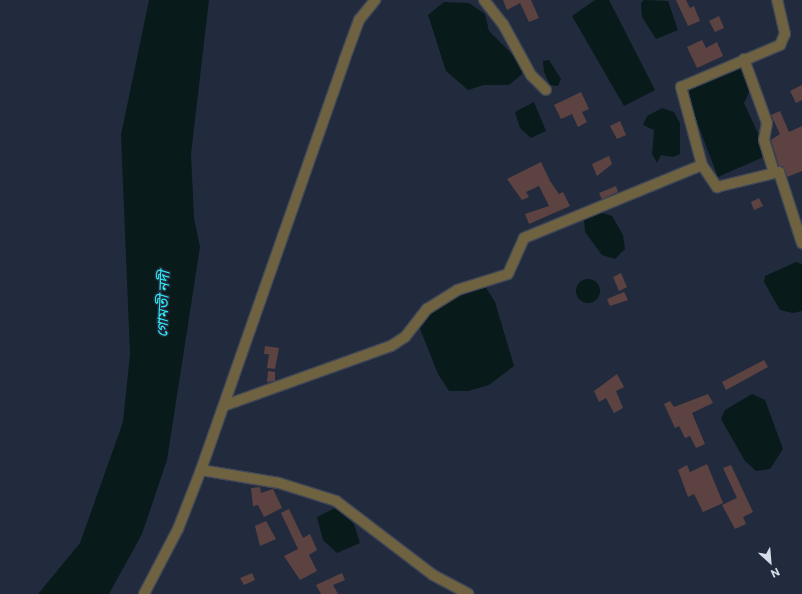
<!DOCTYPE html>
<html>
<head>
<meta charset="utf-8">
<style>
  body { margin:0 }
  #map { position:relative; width:802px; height:594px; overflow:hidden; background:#222b3d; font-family:Commissioner,"Noto Sans Bengali",sans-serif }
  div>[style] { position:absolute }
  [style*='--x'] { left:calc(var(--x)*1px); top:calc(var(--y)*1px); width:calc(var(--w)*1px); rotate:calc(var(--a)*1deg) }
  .water>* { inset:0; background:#091a1a }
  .round { border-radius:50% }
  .building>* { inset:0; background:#5c4342 }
  .roads { filter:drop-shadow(1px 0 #3f4758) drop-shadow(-1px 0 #3f4758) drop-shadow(0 1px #3f4758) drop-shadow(0 -1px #3f4758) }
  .minor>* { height:10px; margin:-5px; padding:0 5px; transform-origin:5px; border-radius:5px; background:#6e6241 }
  .tertiary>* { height:10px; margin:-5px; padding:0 5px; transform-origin:5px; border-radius:5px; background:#6e6241 }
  span { translate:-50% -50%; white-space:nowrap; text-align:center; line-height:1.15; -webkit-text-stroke:3px #222b3d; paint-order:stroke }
  .water-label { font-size:15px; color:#2bf0f8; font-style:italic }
  .north { position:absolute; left:750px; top:542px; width:40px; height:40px; -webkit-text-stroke:3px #222b3d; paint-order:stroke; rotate:154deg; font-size:11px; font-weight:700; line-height:16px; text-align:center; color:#d5dbe7 }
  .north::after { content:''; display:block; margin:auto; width:14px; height:18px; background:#d5dbe7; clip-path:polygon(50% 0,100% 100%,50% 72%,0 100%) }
</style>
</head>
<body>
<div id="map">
  <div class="water">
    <i style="clip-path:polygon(149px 0,209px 0,191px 154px,194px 218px,200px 247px,167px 460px,142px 534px,109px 594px,38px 594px,80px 543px,123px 422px,130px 354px,121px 135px)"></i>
    <i style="clip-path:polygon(595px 0,609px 0,655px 90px,624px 106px,572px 16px)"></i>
    <i style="clip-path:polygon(644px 0,668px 1px,678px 30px,656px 39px,642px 17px,641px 3px)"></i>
    <i style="clip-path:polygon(444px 2px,469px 3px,485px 14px,489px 31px,525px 67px,521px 75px,509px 85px,484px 85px,468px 90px,446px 71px,428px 15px)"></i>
    <i style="clip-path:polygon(549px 60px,561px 79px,558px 86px,550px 85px,544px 72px,543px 61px)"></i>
    <i style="clip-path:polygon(741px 62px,751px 88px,744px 103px,768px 155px,718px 177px,692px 109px,688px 85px)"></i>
    <i style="clip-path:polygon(534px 102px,546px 131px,531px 138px,520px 128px,515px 112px)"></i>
    <i style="clip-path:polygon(662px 108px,674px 112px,680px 123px,680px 154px,673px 157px,661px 155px,657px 163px,652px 154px,654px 130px,643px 125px,647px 116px)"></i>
    <i style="clip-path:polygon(599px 212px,612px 216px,623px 235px,625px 249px,615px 259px,602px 255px,585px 232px,584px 219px)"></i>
    <i style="clip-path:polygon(796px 262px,802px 264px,802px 311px,793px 313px,780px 310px,764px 282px,765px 276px)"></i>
    <i class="round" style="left:576px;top:279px;width:24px;height:24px"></i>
    <i style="clip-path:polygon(485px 286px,495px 302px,514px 366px,489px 385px,468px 391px,449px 391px,438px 374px,419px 326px,436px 305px,461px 292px)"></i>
    <i style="clip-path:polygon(752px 394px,765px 400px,783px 449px,770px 469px,756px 471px,745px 461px,721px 419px,725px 410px)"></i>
    <i style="clip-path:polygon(335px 508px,354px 524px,360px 543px,337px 553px,323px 540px,317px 517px)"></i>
  </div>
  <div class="building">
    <i style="clip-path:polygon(503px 0,531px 0,539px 18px,529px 22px,520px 3px,507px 10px)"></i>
    <i style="clip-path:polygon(676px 0,686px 0,690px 8px,694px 6px,700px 21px,688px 26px)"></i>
    <i style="clip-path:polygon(719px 16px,724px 28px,715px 32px,709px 21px)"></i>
    <i style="clip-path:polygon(702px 40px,706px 48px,717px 42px,723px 56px,697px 68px,687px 47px)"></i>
    <i style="clip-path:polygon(802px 85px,802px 100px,796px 103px,790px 91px)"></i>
    <i style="clip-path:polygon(581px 92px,589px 109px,582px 112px,587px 122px,578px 127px,572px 114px,561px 119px,554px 105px)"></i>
    <i style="clip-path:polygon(780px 111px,789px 132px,802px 126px,802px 171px,787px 177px,783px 166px,779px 166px,771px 140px,780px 134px,771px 115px)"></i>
    <i style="clip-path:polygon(620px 121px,626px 135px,617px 139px,610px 126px)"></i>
    <i style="clip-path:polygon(609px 156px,612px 164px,597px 176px,592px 164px)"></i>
    <i style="clip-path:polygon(541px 162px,550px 181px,559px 194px,563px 192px,570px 206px,529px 224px,525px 214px,549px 206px,539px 186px,526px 192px,529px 197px,522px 200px,507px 179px)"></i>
    <i style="clip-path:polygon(616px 186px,618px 192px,602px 199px,599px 193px)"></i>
    <i style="clip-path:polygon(759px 198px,763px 206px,754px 210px,751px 202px)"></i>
    <i style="clip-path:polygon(621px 273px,627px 287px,619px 291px,613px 277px)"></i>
    <i style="clip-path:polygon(624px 292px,628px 300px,610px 306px,607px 299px)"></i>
    <i style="clip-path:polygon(265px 346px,279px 348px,275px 369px,267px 368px,269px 354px,264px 354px)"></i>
    <i style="clip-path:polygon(764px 360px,768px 367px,726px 390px,722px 382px)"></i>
    <i style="clip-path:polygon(268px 371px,275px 372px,275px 381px,267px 382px)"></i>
    <i style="clip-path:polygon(617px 374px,624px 387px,616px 391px,623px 408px,614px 413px,606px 398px,599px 402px,594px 391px)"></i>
    <i style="clip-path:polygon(708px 394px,713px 403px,692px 413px,705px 444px,696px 448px,690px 436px,685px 438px,679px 426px,675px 428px,664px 404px,670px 401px,674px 407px)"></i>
    <i style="clip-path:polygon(707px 464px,723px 503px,703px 512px,694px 494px,688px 497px,678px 470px,687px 465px,690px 472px)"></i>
    <i style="clip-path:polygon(731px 465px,753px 512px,743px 517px,746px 524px,735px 529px,722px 505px,737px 498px,723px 468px)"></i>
    <i style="clip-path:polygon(260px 487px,261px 493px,273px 489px,282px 508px,264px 517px,258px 505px,253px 506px,251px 488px)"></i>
    <i style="clip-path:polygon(289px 509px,303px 538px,310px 534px,317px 550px,309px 555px,317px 571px,300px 580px,284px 556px,298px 549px,281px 513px)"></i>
    <i style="clip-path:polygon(266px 521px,276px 539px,260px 546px,255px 526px)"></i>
    <i style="clip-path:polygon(252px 573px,255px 580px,244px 585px,240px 578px)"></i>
    <i style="clip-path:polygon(342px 573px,345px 580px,333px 585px,338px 594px,321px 594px,316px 585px)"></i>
  </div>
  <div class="roads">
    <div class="minor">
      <i style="--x:484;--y:0;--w:31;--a:52"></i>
      <i style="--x:503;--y:24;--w:58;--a:61.2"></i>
      <i style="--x:531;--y:75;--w:21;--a:45"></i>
      <i style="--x:744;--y:59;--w:68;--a:70.2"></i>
      <i style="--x:767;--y:123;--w:17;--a:100"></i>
      <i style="--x:764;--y:140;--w:34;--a:73"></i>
      <i style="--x:702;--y:165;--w:27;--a:56"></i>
      <i style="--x:717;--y:187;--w:64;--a:-13.6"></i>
      <i style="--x:779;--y:172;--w:75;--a:72.1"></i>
      <i style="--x:226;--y:405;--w:175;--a:-19.7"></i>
      <i style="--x:391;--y:346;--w:17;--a:-33"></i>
      <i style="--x:405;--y:337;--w:36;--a:-52"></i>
      <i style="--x:427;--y:309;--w:36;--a:-32"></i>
      <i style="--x:457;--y:290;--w:53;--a:-17.4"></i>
      <i style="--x:508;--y:274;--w:39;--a:-66"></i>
      <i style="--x:524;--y:238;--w:192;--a:-22.3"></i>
      <i style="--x:702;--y:165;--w:81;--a:-105.1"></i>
      <i style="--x:681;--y:87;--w:108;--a:-23"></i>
      <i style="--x:780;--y:45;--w:12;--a:-66"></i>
      <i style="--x:785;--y:34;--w:35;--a:-103"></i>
      <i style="--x:201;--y:470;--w:79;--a:9.5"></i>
      <i style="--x:279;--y:483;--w:60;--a:17.5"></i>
      <i style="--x:336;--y:501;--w:122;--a:37.3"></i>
      <i style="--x:433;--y:575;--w:40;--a:28"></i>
    </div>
    <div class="tertiary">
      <i style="--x:144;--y:594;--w:73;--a:-62.4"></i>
      <i style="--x:178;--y:529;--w:63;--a:-68.7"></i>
      <i style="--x:201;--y:470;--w:433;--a:-70.7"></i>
      <i style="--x:344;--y:61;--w:44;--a:-69.9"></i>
      <i style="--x:359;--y:20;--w:26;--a:-51"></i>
    </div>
  </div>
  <div class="water-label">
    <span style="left:163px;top:304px;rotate:-88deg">গোমতী নদী</span>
  </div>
  <div class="north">N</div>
</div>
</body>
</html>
